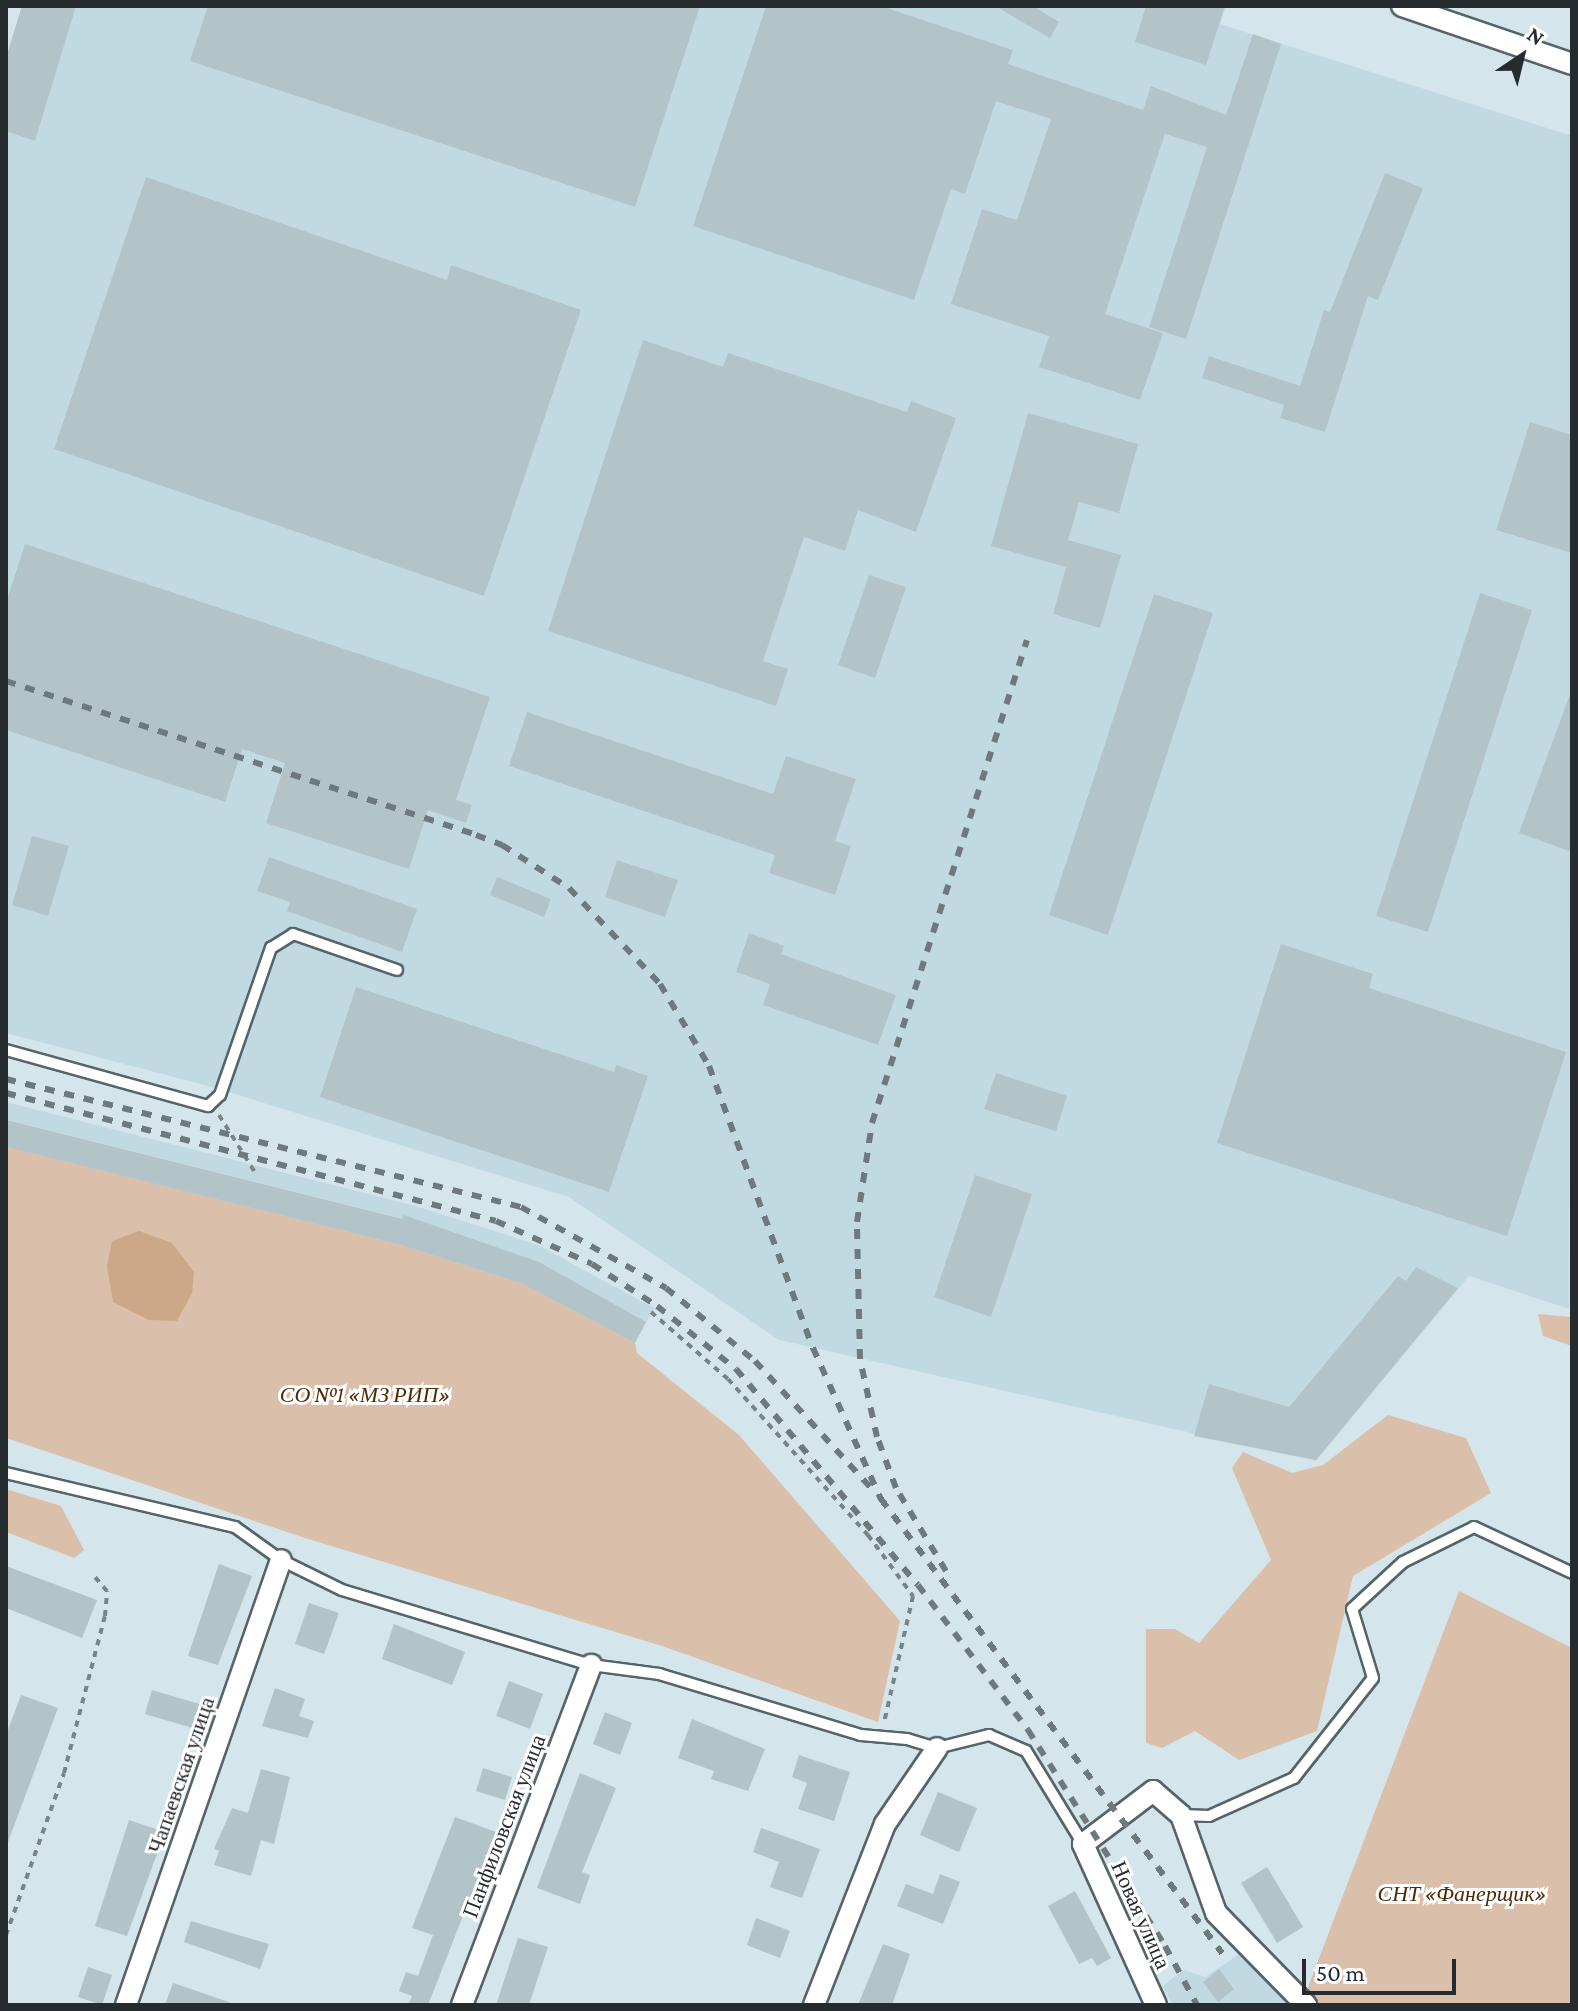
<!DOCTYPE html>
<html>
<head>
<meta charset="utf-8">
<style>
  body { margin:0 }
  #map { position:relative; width:1578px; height:2011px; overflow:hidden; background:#d4e5eb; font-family:"Crimson Pro",serif }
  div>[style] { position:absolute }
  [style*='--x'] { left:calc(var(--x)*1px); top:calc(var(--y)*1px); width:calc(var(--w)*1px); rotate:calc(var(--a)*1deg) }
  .built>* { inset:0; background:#c1dae2 }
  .green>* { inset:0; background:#dac0aa }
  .water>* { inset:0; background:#cca788 }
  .building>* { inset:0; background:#b3c4c9 }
  .path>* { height:4px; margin-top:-2px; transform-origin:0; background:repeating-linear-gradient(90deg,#798488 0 6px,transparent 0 12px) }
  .roads { filter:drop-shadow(2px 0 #556469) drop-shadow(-2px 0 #556469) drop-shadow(0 2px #556469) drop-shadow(0 -2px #556469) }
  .service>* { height:10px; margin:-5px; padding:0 5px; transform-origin:5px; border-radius:5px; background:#fff }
  .minor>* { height:20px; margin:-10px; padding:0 10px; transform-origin:10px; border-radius:10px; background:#fff }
  .rail>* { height:6px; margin-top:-3px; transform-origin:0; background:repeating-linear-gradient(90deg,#6e797d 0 10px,transparent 0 20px) }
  span { translate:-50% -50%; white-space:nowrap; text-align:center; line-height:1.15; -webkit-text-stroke:6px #fff; paint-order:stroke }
  .park-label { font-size:22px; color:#4e2a03; font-style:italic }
  .street-label { font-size:22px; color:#252b2e }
  .frame { position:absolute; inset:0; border:8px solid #252b2e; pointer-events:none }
  .north { position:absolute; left:1482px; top:16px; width:80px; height:80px; -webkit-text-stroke:6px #fff; paint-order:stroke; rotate:35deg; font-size:22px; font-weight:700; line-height:32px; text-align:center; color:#252b2e }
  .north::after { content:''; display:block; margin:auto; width:28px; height:36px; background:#252b2e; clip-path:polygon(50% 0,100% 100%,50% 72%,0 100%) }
  .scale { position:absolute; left:1302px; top:1959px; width:154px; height:36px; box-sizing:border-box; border:4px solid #252b2e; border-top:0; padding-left:10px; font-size:24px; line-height:28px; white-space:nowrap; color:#252b2e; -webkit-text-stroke:6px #fff; paint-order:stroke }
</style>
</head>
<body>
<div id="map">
  <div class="built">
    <i style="clip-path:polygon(22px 6px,1220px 6px,1225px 8px,1220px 24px,1572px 136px,1569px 1309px,1469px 1276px,1316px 1461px,779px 1340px,569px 1197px,212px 1087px,6px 1033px,6px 58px)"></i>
    <i style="clip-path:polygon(6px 1102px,416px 1206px,538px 1245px,654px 1308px,635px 1343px,6px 1147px)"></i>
    <i style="clip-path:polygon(1247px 1949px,1295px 2005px,1173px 2005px,1163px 1986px,1178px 1974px,1184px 1970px,1205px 1977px)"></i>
  </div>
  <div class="green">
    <i style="clip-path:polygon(6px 1147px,401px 1245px,523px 1284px,635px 1343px,637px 1353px,739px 1435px,900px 1621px,878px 1722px,662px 1646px,305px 1538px,6px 1438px)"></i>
    <i style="clip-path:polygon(1538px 1314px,1572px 1317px,1572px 1346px,1543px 1336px)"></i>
    <i style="clip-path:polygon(1388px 1415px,1466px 1438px,1491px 1493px,1353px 1576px,1317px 1731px,1239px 1760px,1195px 1731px,1162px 1748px,1146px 1743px,1146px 1629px,1175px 1629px,1199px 1643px,1271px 1560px,1232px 1468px,1243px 1452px,1292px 1473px,1323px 1465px)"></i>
    <i style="clip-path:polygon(6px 1489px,61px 1506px,84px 1550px,74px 1558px,6px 1532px)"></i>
    <i style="clip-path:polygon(1459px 1591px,1572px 1648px,1572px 2005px,1316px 2005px,1305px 1995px)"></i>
  </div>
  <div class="water">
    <i style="clip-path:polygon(139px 1231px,172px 1243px,194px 1272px,192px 1293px,177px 1321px,149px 1320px,113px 1302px,107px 1266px,112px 1241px)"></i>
  </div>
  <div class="building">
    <i style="clip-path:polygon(22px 6px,76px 6px,35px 141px,6px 131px,6px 58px)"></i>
    <i style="clip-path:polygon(208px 6px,700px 6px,635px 207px,190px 61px)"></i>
    <i style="clip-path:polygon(766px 6px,881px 6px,1013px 50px,1008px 64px,1143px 110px,1151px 86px,1226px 115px,1253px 34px,1281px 44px,1186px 339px,1149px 327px,1207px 147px,1165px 134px,1105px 314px,1163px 333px,1140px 400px,1039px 367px,1049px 336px,951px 304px,982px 209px,1017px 220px,1051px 119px,996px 101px,965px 194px,951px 189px,914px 300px,693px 226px)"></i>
    <i style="clip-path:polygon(995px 6px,1033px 6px,1059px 22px,1050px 38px)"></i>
    <i style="clip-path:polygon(1146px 6px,1225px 6px,1206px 65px,1135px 42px)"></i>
    <i style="clip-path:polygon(1385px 173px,1423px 188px,1378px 300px,1368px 296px,1325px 432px,1280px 418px,1284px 405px,1202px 378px,1209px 356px,1300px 386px,1324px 310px,1330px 312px)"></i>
    <i style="clip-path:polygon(146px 177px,447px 280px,451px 265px,581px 310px,484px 596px,54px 449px)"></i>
    <i style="clip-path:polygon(643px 340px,723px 367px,728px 353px,907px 412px,911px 401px,956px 418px,916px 532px,858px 510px,845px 551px,804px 537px,763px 661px,788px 669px,776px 706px,548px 631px)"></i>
    <i style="clip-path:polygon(1028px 413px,1138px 444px,1119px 513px,1079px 502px,1068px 540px,1121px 555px,1100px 628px,1053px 614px,1066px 567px,991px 546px)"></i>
    <i style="clip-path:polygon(1530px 422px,1572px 435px,1572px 553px,1496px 530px)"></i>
    <i style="clip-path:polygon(25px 544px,490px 697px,456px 800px,472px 805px,466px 823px,428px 810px,409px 869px,266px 823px,285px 763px,242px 749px,225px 802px,6px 730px,6px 603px)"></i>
    <i style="clip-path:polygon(869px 575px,906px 587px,875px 678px,838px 665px)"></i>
    <i style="clip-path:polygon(1480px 593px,1532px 610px,1428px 932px,1376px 916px)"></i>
    <i style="clip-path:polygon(1154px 594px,1213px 613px,1108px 935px,1049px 915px)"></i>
    <i style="clip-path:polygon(1570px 694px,1572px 694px,1572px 852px,1519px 833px)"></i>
    <i style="clip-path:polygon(527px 712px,773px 794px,786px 756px,856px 779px,835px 841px,851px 846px,835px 895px,769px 873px,775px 855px,509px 766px)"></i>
    <i style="clip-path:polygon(32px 836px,69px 846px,48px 916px,12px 905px)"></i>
    <i style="clip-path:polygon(269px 857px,417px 909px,402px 952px,287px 911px,290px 902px,257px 891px)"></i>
    <i style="clip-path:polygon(617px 860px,678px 880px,665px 917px,605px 897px)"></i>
    <i style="clip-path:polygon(497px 877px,551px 899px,544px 917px,490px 895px)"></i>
    <i style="clip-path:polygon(749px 933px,784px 946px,781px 954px,896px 995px,878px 1045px,763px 1005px,770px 984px,736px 972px)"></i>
    <i style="clip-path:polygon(1281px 944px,1373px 974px,1369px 988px,1566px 1052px,1507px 1236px,1217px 1143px)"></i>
    <i style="clip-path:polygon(356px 987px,614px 1072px,616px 1065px,648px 1076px,609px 1192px,320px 1097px)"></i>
    <i style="clip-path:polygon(996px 1073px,1067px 1096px,1056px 1131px,984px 1109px)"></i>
    <i style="clip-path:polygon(6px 1120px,402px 1219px,404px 1215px,539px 1262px,646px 1322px,635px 1343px,523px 1284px,401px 1245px,6px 1147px)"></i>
    <i style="clip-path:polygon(975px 1175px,1032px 1194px,991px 1317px,934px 1297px)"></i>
    <i style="clip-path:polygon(1416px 1267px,1458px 1288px,1316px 1460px,1194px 1436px,1209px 1384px,1289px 1407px,1398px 1276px,1406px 1281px)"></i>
    <i style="clip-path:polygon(219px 1564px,252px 1576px,218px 1665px,188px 1656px)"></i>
    <i style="clip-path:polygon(6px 1566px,97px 1600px,82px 1638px,6px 1608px)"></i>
    <i style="clip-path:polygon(309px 1603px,339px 1613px,324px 1654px,295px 1644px)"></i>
    <i style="clip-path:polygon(394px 1624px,465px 1652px,452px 1685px,382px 1659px)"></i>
    <i style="clip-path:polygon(509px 1681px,543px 1694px,530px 1729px,496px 1716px)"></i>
    <i style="clip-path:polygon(275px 1688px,305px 1699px,299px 1716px,314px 1721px,308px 1738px,262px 1726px)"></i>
    <i style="clip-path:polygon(152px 1690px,203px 1705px,196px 1729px,145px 1714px)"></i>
    <i style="clip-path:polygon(21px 1695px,58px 1708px,8px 1842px,6px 1735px)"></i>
    <i style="clip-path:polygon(605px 1712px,632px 1723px,620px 1755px,593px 1744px)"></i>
    <i style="clip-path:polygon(692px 1719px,765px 1749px,748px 1791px,711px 1779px,714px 1771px,678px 1758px)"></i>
    <i style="clip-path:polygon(799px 1755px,850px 1772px,834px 1821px,798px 1809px,807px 1783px,792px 1777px)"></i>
    <i style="clip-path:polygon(483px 1768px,512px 1777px,505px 1800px,476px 1791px)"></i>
    <i style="clip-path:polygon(261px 1769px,290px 1777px,274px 1844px,261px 1840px,251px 1876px,214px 1865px,219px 1851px,214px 1849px,232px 1808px,248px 1813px)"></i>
    <i style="clip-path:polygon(580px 1773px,616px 1788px,582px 1872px,590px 1875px,580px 1904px,537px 1888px)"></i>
    <i style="clip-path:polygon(938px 1792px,977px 1808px,959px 1852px,920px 1835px)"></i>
    <i style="clip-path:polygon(455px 1817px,496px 1832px,428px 2005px,408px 2005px,412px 1996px,399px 1991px,406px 1972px,418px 1976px,433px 1935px,412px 1928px)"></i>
    <i style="clip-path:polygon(129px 1820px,165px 1832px,127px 1936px,95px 1926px)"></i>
    <i style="clip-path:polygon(761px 1828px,820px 1849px,802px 1898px,770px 1887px,779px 1862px,753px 1852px)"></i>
    <i style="clip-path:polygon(1267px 1867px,1303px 1927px,1277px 1943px,1241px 1883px)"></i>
    <i style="clip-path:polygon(940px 1874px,960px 1882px,943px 1924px,897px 1906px,906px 1884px,933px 1894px)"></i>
    <i style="clip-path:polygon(1075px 1891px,1111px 1958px,1097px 1966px,1092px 1958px,1079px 1964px,1048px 1906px)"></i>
    <i style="clip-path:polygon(756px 1918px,790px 1931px,780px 1958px,747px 1945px)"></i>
    <i style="clip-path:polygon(191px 1921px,269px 1944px,260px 1969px,184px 1942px)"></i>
    <i style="clip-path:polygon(518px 1938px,548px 1947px,529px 2005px,496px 2005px)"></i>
    <i style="clip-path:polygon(883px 1944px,910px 1954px,892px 2005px,858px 2005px)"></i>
    <i style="clip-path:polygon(88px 1967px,112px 1975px,102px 2005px,78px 1997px)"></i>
    <i style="clip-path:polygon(1219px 1969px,1234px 1989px,1218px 2002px,1203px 1982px)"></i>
    <i style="clip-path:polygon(173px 1983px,229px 2002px,229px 2005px,165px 2005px)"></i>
  </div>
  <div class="path">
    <i style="--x:219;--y:1115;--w:70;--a:57.9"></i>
    <i style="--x:651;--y:1312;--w:102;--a:41"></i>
    <i style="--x:728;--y:1379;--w:210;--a:48.1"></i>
    <i style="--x:868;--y:1535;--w:76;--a:53.6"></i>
    <i style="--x:913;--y:1596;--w:130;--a:102.9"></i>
    <i style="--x:6;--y:1935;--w:172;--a:-70.3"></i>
    <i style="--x:64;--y:1773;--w:162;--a:-75.4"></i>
    <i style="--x:105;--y:1616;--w:25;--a:-85"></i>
    <i style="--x:107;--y:1591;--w:21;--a:-131"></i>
  </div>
  <div class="roads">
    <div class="service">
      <i style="--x:6;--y:1050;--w:210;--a:15.5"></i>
      <i style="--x:208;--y:1106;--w:16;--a:-43"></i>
      <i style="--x:220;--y:1095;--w:156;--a:-70.9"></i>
      <i style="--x:271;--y:948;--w:26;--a:-32"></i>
      <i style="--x:293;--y:934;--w:110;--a:19.1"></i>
      <i style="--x:6;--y:1473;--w:235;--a:13.3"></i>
      <i style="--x:235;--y:1527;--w:57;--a:35.7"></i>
      <i style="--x:281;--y:1560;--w:68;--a:26.2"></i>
      <i style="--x:342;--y:1590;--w:260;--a:16.8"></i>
      <i style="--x:591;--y:1665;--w:69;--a:7.5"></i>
      <i style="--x:659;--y:1674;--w:211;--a:16.8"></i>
      <i style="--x:861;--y:1735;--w:46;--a:5"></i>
      <i style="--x:907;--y:1739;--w:31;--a:17"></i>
      <i style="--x:937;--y:1748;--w:54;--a:-14"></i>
      <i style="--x:989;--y:1735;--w:40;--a:23.4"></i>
      <i style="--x:1026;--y:1751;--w:109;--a:58.5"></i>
      <i style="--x:1181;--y:1815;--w:28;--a:2"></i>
      <i style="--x:1209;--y:1816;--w:93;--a:-24.1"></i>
      <i style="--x:1294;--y:1778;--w:127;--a:-51.7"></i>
      <i style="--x:1373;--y:1678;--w:72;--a:-106.9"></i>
      <i style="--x:1352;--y:1609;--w:69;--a:-42.7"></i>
      <i style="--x:1403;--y:1562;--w:79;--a:-26.2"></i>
      <i style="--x:1474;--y:1527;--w:108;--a:25.1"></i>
    </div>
    <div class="minor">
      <i style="--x:1402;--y:6;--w:180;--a:18.8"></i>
      <i style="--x:126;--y:2005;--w:471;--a:-70.8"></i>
      <i style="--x:462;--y:2005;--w:364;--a:-69.2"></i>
      <i style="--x:814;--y:2005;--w:194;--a:-68.6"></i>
      <i style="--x:885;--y:1824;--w:92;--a:-55.6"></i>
      <i style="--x:1156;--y:2005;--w:177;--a:-114.4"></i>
      <i style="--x:1083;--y:1844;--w:88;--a:-37.1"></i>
      <i style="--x:1153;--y:1791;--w:37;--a:41"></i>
      <i style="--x:1181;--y:1815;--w:104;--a:70.3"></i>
      <i style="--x:1216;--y:1913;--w:129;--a:45.6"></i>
    </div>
  </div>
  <div class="rail">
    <i style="--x:6;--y:681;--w:495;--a:18.1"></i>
    <i style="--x:476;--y:835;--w:28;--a:21"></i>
    <i style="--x:502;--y:845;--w:80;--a:32.7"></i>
    <i style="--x:569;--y:888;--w:132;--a:46.5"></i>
    <i style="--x:660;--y:984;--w:96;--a:59.1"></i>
    <i style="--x:709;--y:1066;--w:301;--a:69.8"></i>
    <i style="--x:813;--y:1348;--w:166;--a:65.8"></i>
    <i style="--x:881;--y:1499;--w:568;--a:53.09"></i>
    <i style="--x:6;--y:1079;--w:531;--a:13.96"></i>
    <i style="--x:521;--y:1207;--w:166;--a:29.2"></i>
    <i style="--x:666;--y:1288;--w:115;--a:39.4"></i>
    <i style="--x:755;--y:1361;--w:171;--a:47.6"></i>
    <i style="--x:6;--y:1093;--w:506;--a:14.64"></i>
    <i style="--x:496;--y:1221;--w:105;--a:24.1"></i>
    <i style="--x:592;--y:1264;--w:77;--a:32.9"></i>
    <i style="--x:657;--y:1306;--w:101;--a:38.6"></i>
    <i style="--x:736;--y:1369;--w:282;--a:49.9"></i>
    <i style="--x:918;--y:1585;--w:182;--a:52.8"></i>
    <i style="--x:1028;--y:1730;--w:256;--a:57.6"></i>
    <i style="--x:1165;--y:1946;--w:67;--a:61.5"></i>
    <i style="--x:946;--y:1571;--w:97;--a:-121.1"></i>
    <i style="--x:896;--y:1488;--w:54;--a:-110.4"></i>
    <i style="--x:877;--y:1437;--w:80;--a:-102.3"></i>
    <i style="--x:860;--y:1359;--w:137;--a:-91.3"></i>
    <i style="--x:857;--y:1222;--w:100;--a:-81.4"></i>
    <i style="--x:872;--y:1123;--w:507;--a:-72.21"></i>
  </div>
  <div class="park-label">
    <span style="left:365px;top:1395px">СО №1 «МЗ РИП»</span>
    <span style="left:1462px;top:1894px">СНТ «Фанерщик»</span>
  </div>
  <div class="street-label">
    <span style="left:181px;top:1775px;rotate:-71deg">Чапаевская улица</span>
    <span style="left:504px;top:1826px;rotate:-69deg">Панфиловская улица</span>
    <span style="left:1141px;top:1915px;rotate:66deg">Новая улица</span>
  </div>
  <div class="frame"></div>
  <div class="north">N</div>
  <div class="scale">50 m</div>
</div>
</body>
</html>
